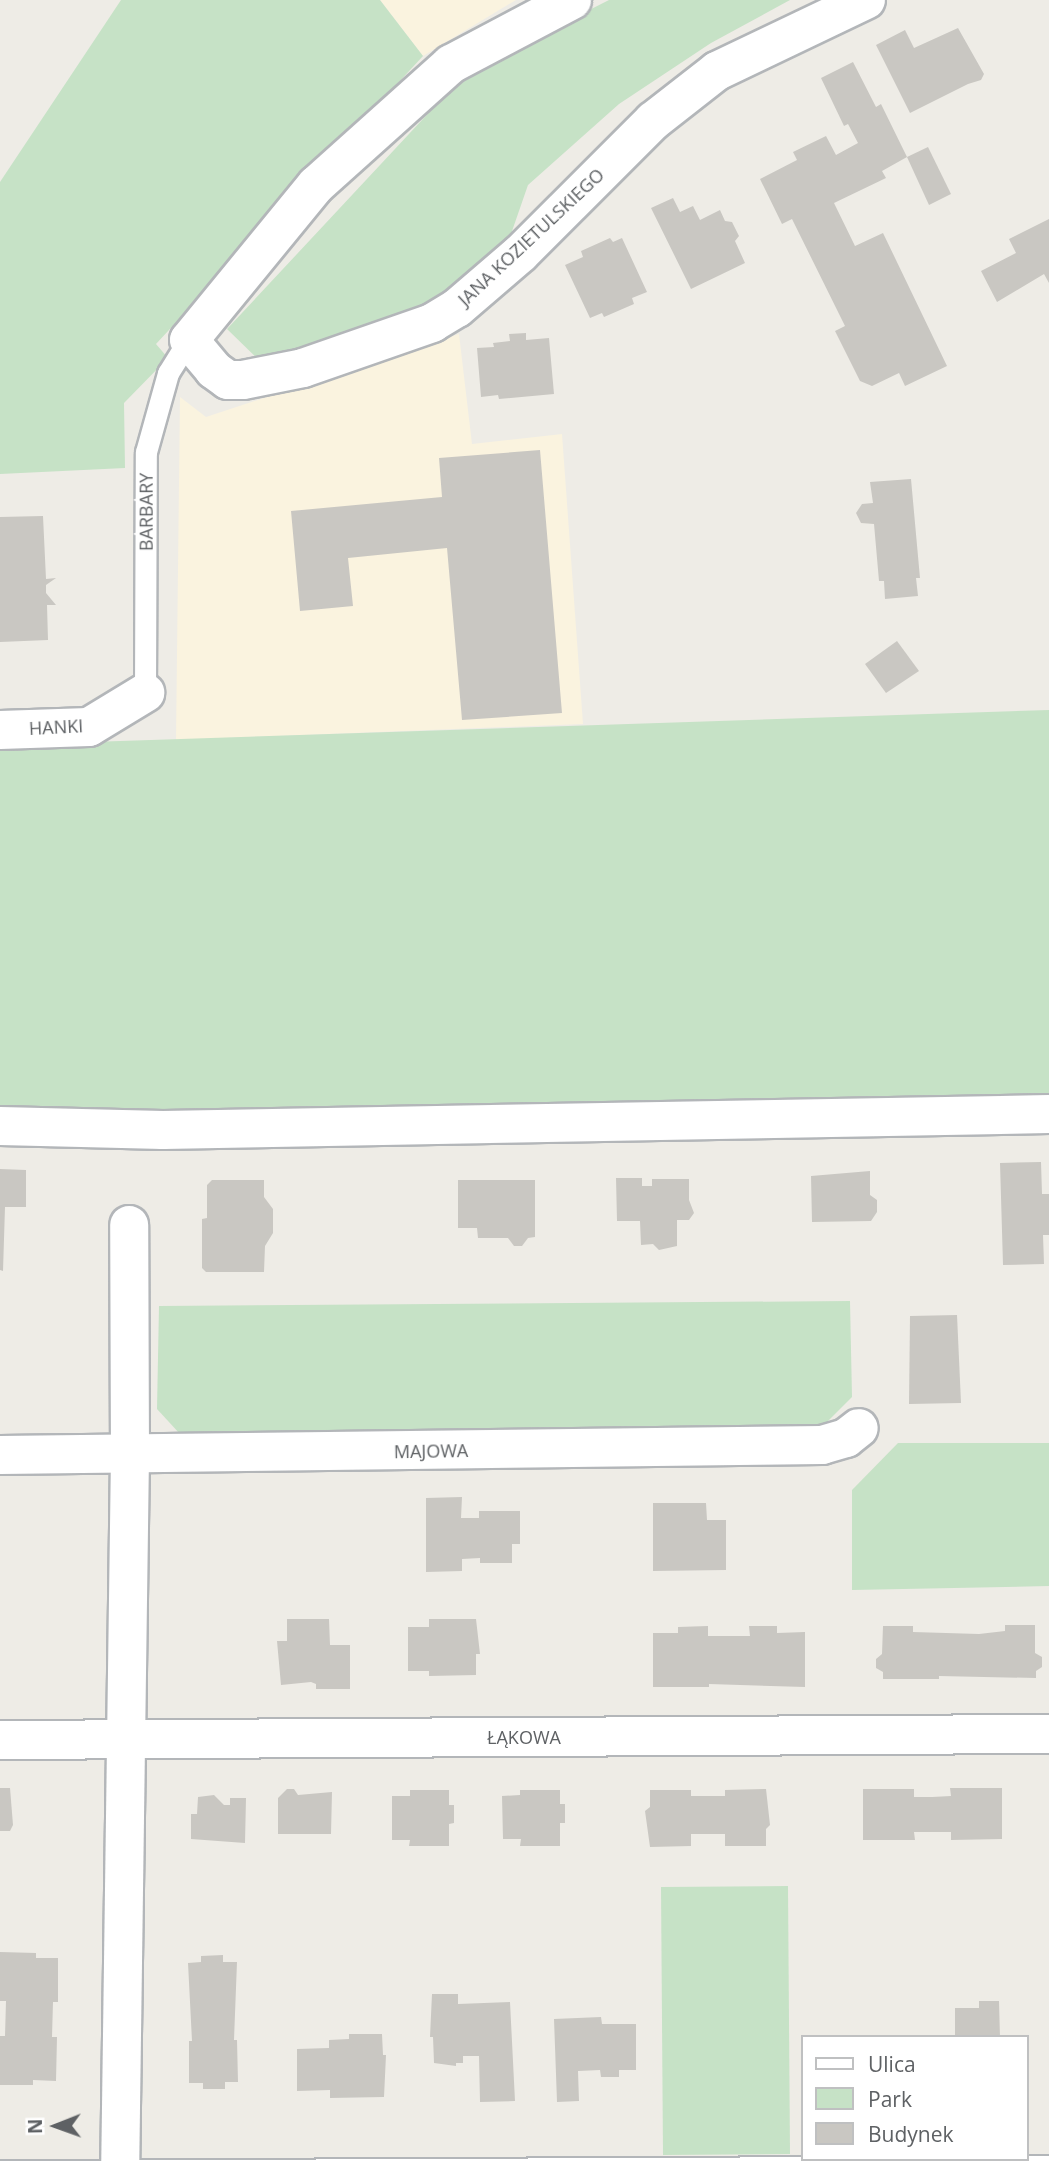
<!DOCTYPE html>
<html>
<head>
<meta charset="utf-8">
<style>
  body { margin:0 }
  #map { position:relative; width:1049px; height:2182px; overflow:hidden; background:#eeece6; font-family:"Open Sans",sans-serif }
  div>[style] { position:absolute }
  [style*='--x'] { left:calc(var(--x)*1px); top:calc(var(--y)*1px); width:calc(var(--w)*1px); rotate:calc(var(--a)*1deg) }
  .commercial>* { inset:0; background:#faf3df }
  .green>* { inset:0; background:#c6e2c6 }
  .building>* { inset:0; background:#c9c7c2 }
  .roads { filter:drop-shadow(2px 0 #b3b6b9) drop-shadow(-2px 0 #b3b6b9) drop-shadow(0 2px #b3b6b9) drop-shadow(0 -2px #b3b6b9) }
  .lane>* { height:21px; margin:-10.5px; padding:0 10.5px; transform-origin:10.5px; border-radius:10.5px; background:#fff }
  .street>* { height:38px; margin:-19px; padding:0 19px; transform-origin:19px; border-radius:19px; background:#fff }
  span { translate:-50% -50%; white-space:nowrap; text-align:center; line-height:1.15; -webkit-text-stroke:5px #fff; paint-order:stroke }
  .street-label { font-size:18px; color:#5e6164 }
  .legend { position:absolute; left:801px; top:2035px; width:228px; height:126px; box-sizing:border-box; background:#fff; border:2px solid #bfc0c1; margin:0; padding:9px 12px; list-style:none; font-size:21px; color:#5e6164 }
  .legend li { display:flex; align-items:center; gap:14px; height:35px }
  .legend b { width:35px; border:2px solid #bfc0c1 }
  .north { position:absolute; left:21px; top:2091px; width:70px; height:70px; -webkit-text-stroke:5px #fff; paint-order:stroke; rotate:269deg; font-size:19px; font-weight:700; line-height:28px; text-align:center; color:#5e6164 }
  .north::after { content:''; display:block; margin:auto; width:24px; height:32px; background:#5e6164; clip-path:polygon(50% 0,100% 100%,50% 72%,0 100%) }
</style>
</head>
<body>
<div id="map">
  <div class="commercial">
    <i style="clip-path:polygon(380px 0,516px 0,423px 56px)"></i>
    <i style="clip-path:polygon(459px 334px,472px 444px,562px 434px,583px 724px,176px 740px,180px 397px,206px 417px)"></i>
  </div>
  <div class="green">
    <i style="clip-path:polygon(121px 0,380px 0,423px 56px,156px 344px,168px 358px,124px 403px,125px 468px,0 474px,0 182px)"></i>
    <i style="clip-path:polygon(609px 0,790px 0,711px 43px,619px 104px,528px 185px,511px 234px,443px 303px,262px 363px,227px 329px,450px 90px,542px 34px)"></i>
    <i style="clip-path:polygon(1049px 710px,1049px 1099px,162px 1112px,0 1109px,0 745px)"></i>
    <i style="clip-path:polygon(850px 1301px,852px 1397px,821px 1428px,180px 1434px,157px 1409px,159px 1306px)"></i>
    <i style="clip-path:polygon(898px 1443px,1049px 1443px,1049px 1586px,852px 1590px,852px 1490px)"></i>
    <i style="clip-path:polygon(788px 1886px,790px 2154px,663px 2155px,661px 1887px)"></i>
  </div>
  <div class="building">
    <i style="clip-path:polygon(958px 28px,984px 74px,981px 80px,968px 84px,910px 113px,876px 45px,905px 30px,914px 48px)"></i>
    <i style="clip-path:polygon(853px 62px,876px 107px,881px 104px,907px 157px,882px 171px,886px 178px,834px 203px,855px 246px,883px 233px,947px 366px,905px 386px,899px 373px,872px 386px,860px 381px,835px 331px,845px 326px,792px 219px,782px 224px,760px 179px,797px 160px,793px 152px,826px 136px,836px 155px,858px 143px,848px 124px,844px 126px,821px 78px)"></i>
    <i style="clip-path:polygon(928px 147px,951px 194px,929px 205px,907px 157px)"></i>
    <i style="clip-path:polygon(673px 198px,680px 212px,693px 206px,700px 220px,720px 210px,725px 221px,732px 222px,739px 236px,735px 241px,745px 263px,691px 289px,651px 208px)"></i>
    <i style="clip-path:polygon(1049px 219px,1049px 283px,1044px 274px,997px 302px,981px 271px,1016px 253px,1009px 239px)"></i>
    <i style="clip-path:polygon(610px 238px,613px 242px,622px 238px,647px 292px,632px 298px,634px 304px,604px 317px,602px 313px,590px 318px,565px 265px,583px 257px,581px 251px)"></i>
    <i style="clip-path:polygon(526px 333px,526px 340px,549px 338px,554px 394px,499px 399px,498px 395px,481px 397px,477px 348px,494px 347px,493px 343px,510px 341px,509px 334px)"></i>
    <i style="clip-path:polygon(540px 450px,562px 713px,462px 720px,447px 548px,348px 558px,353px 606px,300px 611px,291px 511px,442px 497px,439px 458px)"></i>
    <i style="clip-path:polygon(911px 479px,920px 578px,916px 578px,918px 596px,885px 599px,884px 581px,879px 581px,874px 524px,861px 523px,856px 513px,862px 504px,873px 503px,870px 482px)"></i>
    <i style="clip-path:polygon(43px 516px,46px 579px,56px 578px,46px 585px,46px 593px,56px 605px,47px 605px,48px 640px,0 642px,0 517px)"></i>
    <i style="clip-path:polygon(897px 641px,919px 671px,886px 693px,865px 664px)"></i>
    <i style="clip-path:polygon(1041px 1162px,1042px 1194px,1049px 1194px,1049px 1235px,1043px 1235px,1044px 1264px,1003px 1265px,1000px 1163px)"></i>
    <i style="clip-path:polygon(0 1169px,26px 1170px,26px 1207px,5px 1207px,3px 1271px,0 1270px)"></i>
    <i style="clip-path:polygon(870px 1171px,870px 1195px,877px 1200px,877px 1212px,871px 1221px,812px 1222px,811px 1176px)"></i>
    <i style="clip-path:polygon(616px 1178px,642px 1178px,642px 1186px,652px 1186px,652px 1179px,689px 1179px,689px 1200px,694px 1213px,689px 1220px,677px 1220px,677px 1246px,659px 1250px,653px 1244px,641px 1245px,640px 1221px,617px 1221px)"></i>
    <i style="clip-path:polygon(212px 1180px,264px 1180px,264px 1197px,273px 1209px,273px 1233px,265px 1246px,264px 1272px,206px 1272px,202px 1268px,202px 1219px,207px 1218px,207px 1185px)"></i>
    <i style="clip-path:polygon(458px 1180px,535px 1180px,535px 1237px,528px 1238px,522px 1246px,514px 1246px,508px 1238px,478px 1238px,477px 1228px,458px 1228px)"></i>
    <i style="clip-path:polygon(957px 1315px,961px 1403px,909px 1404px,910px 1316px)"></i>
    <i style="clip-path:polygon(462px 1497px,461px 1518px,479px 1518px,479px 1511px,520px 1511px,520px 1544px,512px 1544px,512px 1563px,480px 1563px,480px 1558px,462px 1559px,462px 1571px,426px 1572px,426px 1498px)"></i>
    <i style="clip-path:polygon(653px 1503px,706px 1503px,707px 1520px,726px 1520px,726px 1570px,653px 1571px)"></i>
    <i style="clip-path:polygon(287px 1619px,329px 1619px,330px 1645px,350px 1645px,350px 1689px,316px 1689px,316px 1684px,311px 1682px,281px 1685px,277px 1641px,287px 1641px)"></i>
    <i style="clip-path:polygon(429px 1619px,476px 1619px,480px 1654px,476px 1654px,476px 1675px,429px 1676px,429px 1671px,408px 1671px,408px 1627px,429px 1627px)"></i>
    <i style="clip-path:polygon(1005px 1625px,1035px 1625px,1035px 1653px,1042px 1657px,1042px 1667px,1036px 1671px,1036px 1678px,939px 1676px,939px 1679px,883px 1679px,883px 1672px,876px 1668px,876px 1659px,882px 1654px,883px 1626px,913px 1626px,913px 1632px,979px 1634px,1005px 1631px)"></i>
    <i style="clip-path:polygon(708px 1626px,708px 1636px,750px 1636px,749px 1626px,777px 1626px,777px 1633px,805px 1632px,805px 1687px,709px 1684px,709px 1687px,653px 1687px,653px 1633px,678px 1633px,678px 1627px)"></i>
    <i style="clip-path:polygon(0 1788px,10px 1788px,13px 1825px,10px 1831px,0 1831px)"></i>
    <i style="clip-path:polygon(950px 1788px,1002px 1788px,1002px 1839px,951px 1840px,951px 1832px,914px 1832px,915px 1840px,863px 1840px,863px 1789px,914px 1789px,914px 1797px,932px 1797px,951px 1796px)"></i>
    <i style="clip-path:polygon(287px 1789px,294px 1789px,298px 1795px,332px 1792px,331px 1834px,278px 1834px,278px 1798px)"></i>
    <i style="clip-path:polygon(766px 1789px,770px 1825px,766px 1829px,766px 1846px,725px 1846px,725px 1834px,691px 1834px,691px 1846px,650px 1847px,645px 1811px,650px 1807px,650px 1790px,691px 1790px,691px 1796px,725px 1796px,725px 1790px)"></i>
    <i style="clip-path:polygon(410px 1790px,449px 1790px,449px 1805px,454px 1805px,454px 1823px,449px 1824px,449px 1846px,409px 1846px,410px 1840px,392px 1840px,392px 1796px,410px 1796px)"></i>
    <i style="clip-path:polygon(520px 1790px,560px 1790px,560px 1804px,565px 1804px,565px 1823px,560px 1823px,560px 1846px,520px 1846px,521px 1839px,503px 1839px,502px 1796px,520px 1795px)"></i>
    <i style="clip-path:polygon(214px 1795px,224px 1805px,230px 1805px,230px 1798px,246px 1798px,245px 1843px,191px 1839px,191px 1814px,197px 1814px,198px 1797px)"></i>
    <i style="clip-path:polygon(0 1952px,36px 1953px,36px 1958px,58px 1958px,58px 2002px,53px 2002px,52px 2037px,57px 2037px,56px 2081px,33px 2080px,33px 2085px,0 2085px,0 2036px,5px 2036px,6px 2001px,0 2001px)"></i>
    <i style="clip-path:polygon(223px 1955px,223px 1962px,237px 1962px,234px 2040px,237px 2040px,238px 2082px,225px 2082px,225px 2089px,203px 2089px,203px 2083px,189px 2083px,189px 2041px,192px 2041px,188px 1963px,201px 1962px,201px 1956px)"></i>
    <i style="clip-path:polygon(432px 1994px,458px 1994px,458px 2004px,510px 2002px,515px 2101px,480px 2102px,479px 2056px,463px 2056px,463px 2063px,456px 2063px,456px 2066px,434px 2063px,433px 2037px,430px 2037px)"></i>
    <i style="clip-path:polygon(979px 2001px,999px 2001px,1000px 2037px,955px 2037px,955px 2008px,979px 2008px)"></i>
    <i style="clip-path:polygon(601px 2017px,602px 2024px,636px 2024px,636px 2070px,619px 2070px,619px 2077px,601px 2077px,600px 2070px,578px 2071px,579px 2101px,557px 2102px,554px 2019px)"></i>
    <i style="clip-path:polygon(349px 2034px,382px 2034px,383px 2055px,386px 2055px,384px 2097px,330px 2098px,330px 2090px,297px 2091px,297px 2049px,329px 2048px,329px 2040px,349px 2039px)"></i>
  </div>
  <div class="roads">
    <div class="lane">
      <i style="--x:145;--y:693;--w:241;--a:-89.8"></i>
      <i style="--x:146;--y:452;--w:82;--a:-74.4"></i>
      <i style="--x:168;--y:373;--w:39;--a:-58"></i>
    </div>
    <div class="street">
      <i style="--x:572;--y:0;--w:137;--a:152.1"></i>
      <i style="--x:451;--y:64;--w:181;--a:138.1"></i>
      <i style="--x:316;--y:185;--w:200;--a:129.3"></i>
      <i style="--x:189;--y:340;--w:39;--a:50"></i>
      <i style="--x:214;--y:370;--w:17;--a:36"></i>
      <i style="--x:228;--y:380;--w:15;--a:0"></i>
      <i style="--x:243;--y:380;--w:61;--a:-11.3"></i>
      <i style="--x:303;--y:368;--w:137;--a:-19.2"></i>
      <i style="--x:432;--y:323;--w:29;--a:-31"></i>
      <i style="--x:457;--y:308;--w:84;--a:-40.7"></i>
      <i style="--x:521;--y:253;--w:187;--a:-45"></i>
      <i style="--x:653;--y:121;--w:81;--a:-38"></i>
      <i style="--x:717;--y:71;--w:165;--a:-25.5"></i>
      <i style="--x:0;--y:730;--w:89;--a:-1.9"></i>
      <i style="--x:89;--y:727;--w:66;--a:-31.3"></i>
      <i style="--x:0;--y:1126;--w:163;--a:1.4"></i>
      <i style="--x:163;--y:1130;--w:886;--a:-1.03"></i>
      <i style="--x:0;--y:1455;--w:822;--a:-0.7"></i>
      <i style="--x:822;--y:1445;--w:25;--a:-16"></i>
      <i style="--x:846;--y:1438;--w:16;--a:-38"></i>
      <i style="--x:0;--y:1740;--w:1049;--a:-0.33"></i>
      <i style="--x:0;--y:2180;--w:1049;--a:-0.27"></i>
      <i style="--x:120;--y:2180;--w:724;--a:-89.21"></i>
      <i style="--x:130;--y:1456;--w:231;--a:-90.2"></i>
    </div>
  </div>
  <div class="street-label">
    <span style="left:531px;top:237px;rotate:-43deg">JANA KOZIETULSKIEGO</span>
    <span style="left:146px;top:512px;rotate:-90deg">BARBARY</span>
    <span style="left:56px;top:727px;rotate:-3deg">HANKI</span>
    <span style="left:431px;top:1451px;rotate:-1deg">MAJOWA</span>
    <span style="left:524px;top:1737px">ŁĄKOWA</span>
  </div>
  <ul class="legend">
  <li><b style="height:9px;background:#fff"></b>Ulica</li>
  <li><b style="height:19px;background:#c6e2c6"></b>Park</li>
  <li><b style="height:19px;background:#c9c7c2"></b>Budynek</li>
  </ul>
  <div class="north">N</div>
</div>
</body>
</html>
